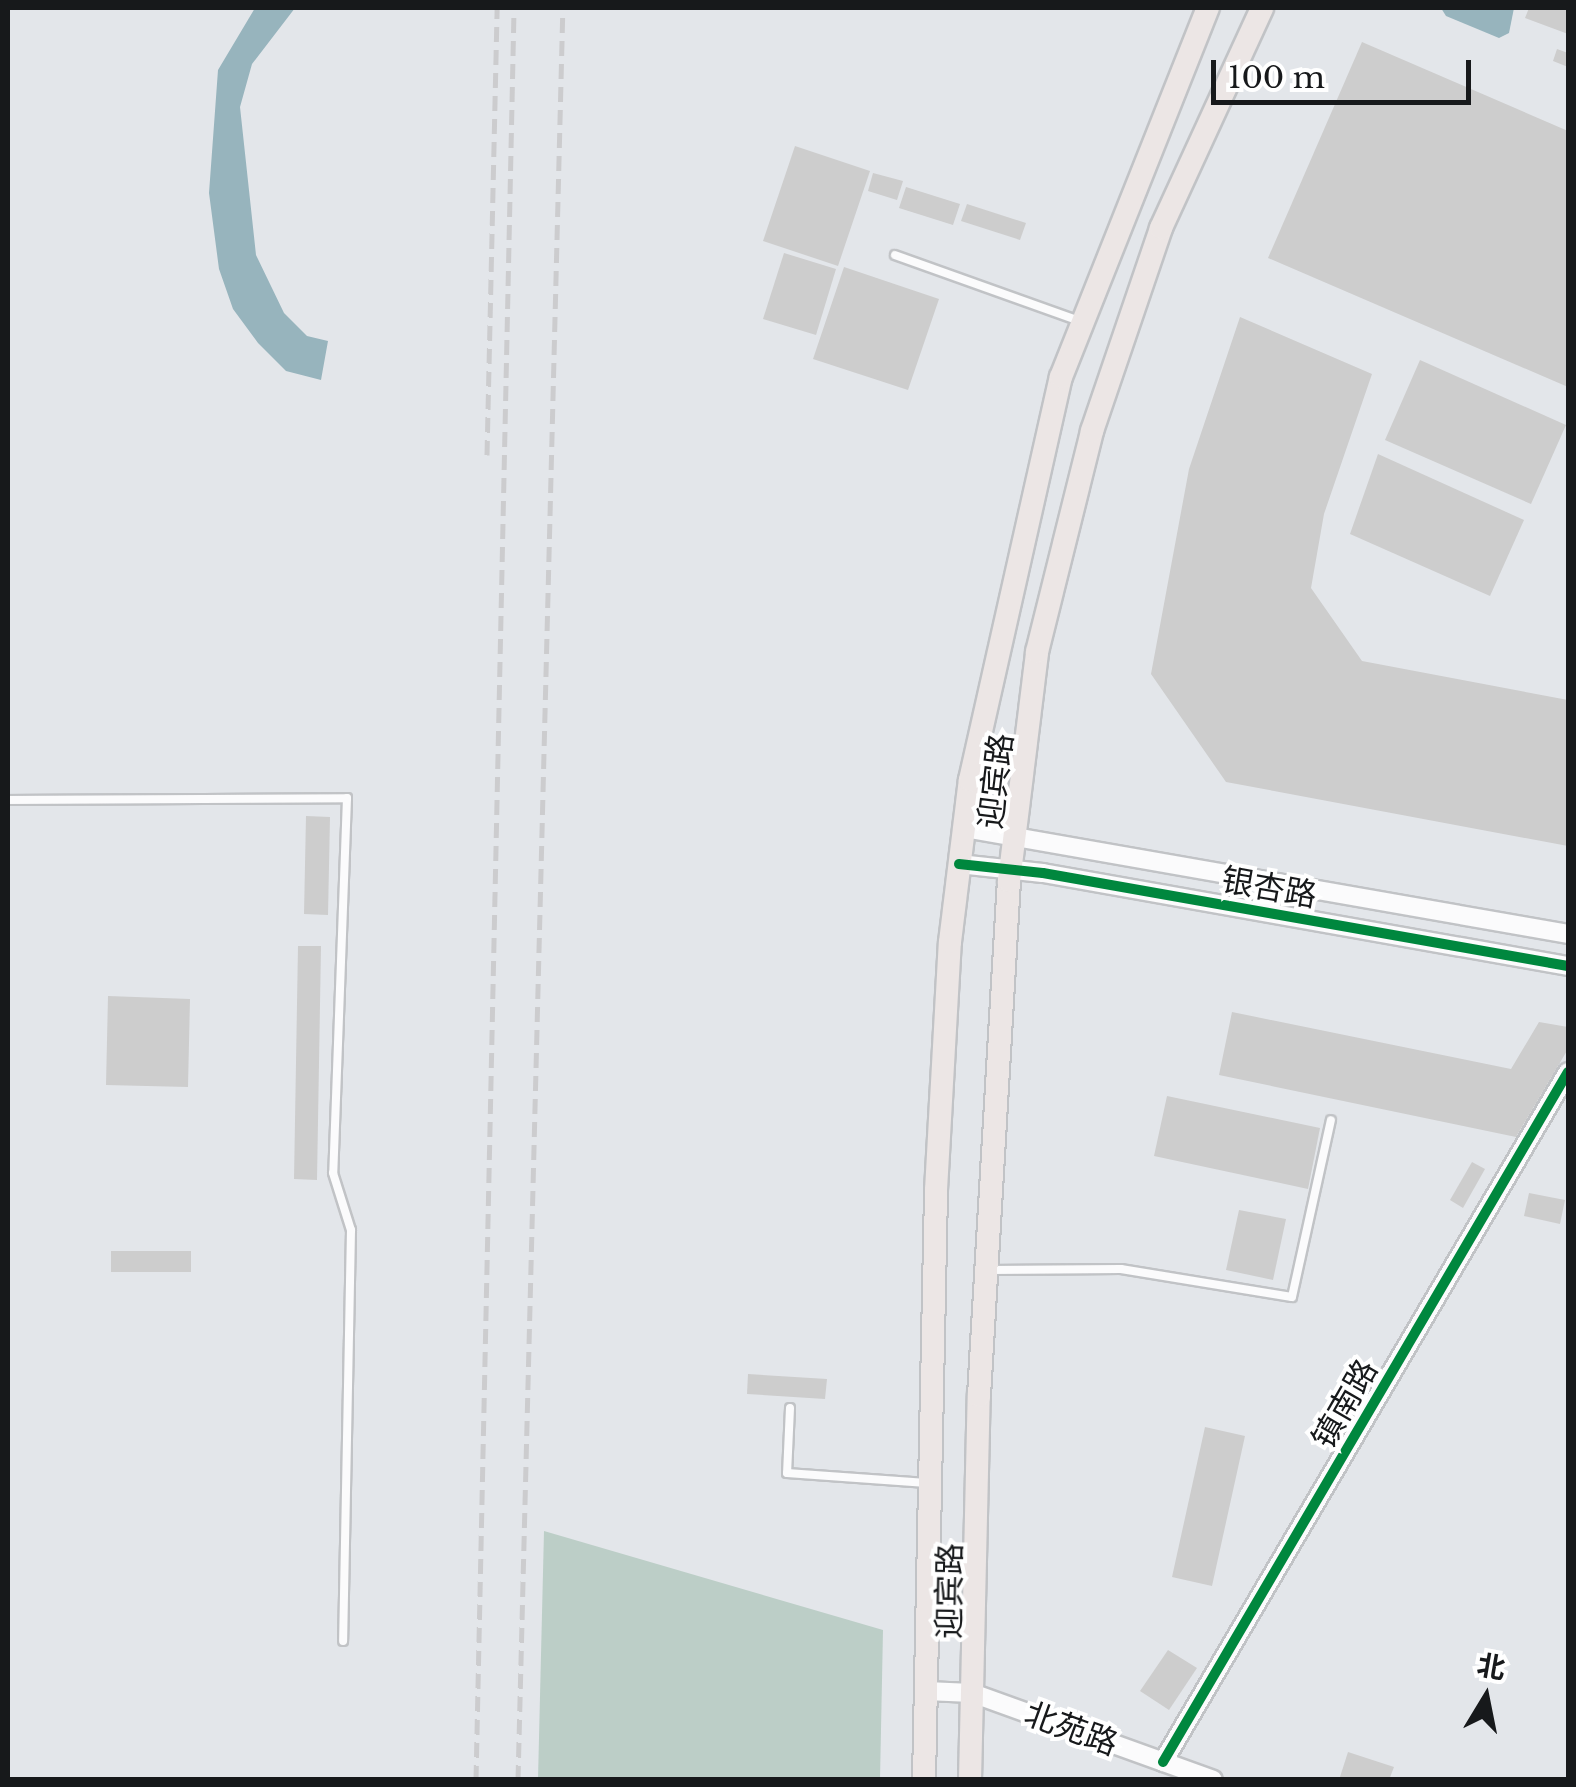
<!DOCTYPE html>
<html>
<head>
<meta charset="utf-8">
<style>
  body { margin:0 }
  #map { position:relative; width:1576px; height:1787px; overflow:hidden; background:#e3e6ea; font-family:"Libre Baskerville","Noto Sans SC",serif }
  div>[style] { position:absolute }
  [style*='--x'] { left:calc(var(--x)*1px); top:calc(var(--y)*1px); width:calc(var(--w)*1px); rotate:calc(var(--a)*1deg) }
  .green>* { inset:0; background:#bccec7 }
  .water>* { inset:0; background:#97b4bd }
  .building>* { inset:0; background:#cdcdcd }
  .roads { filter:drop-shadow(2px 0 #c1c3c6) drop-shadow(-2px 0 #c1c3c6) drop-shadow(0 2px #c1c3c6) drop-shadow(0 -2px #c1c3c6) }
  .service>* { height:8px; margin:-4px; padding:0 4px; transform-origin:4px; border-radius:4px; background:#fbfbfc }
  .tertiary>* { height:18px; margin:-9px; padding:0 9px; transform-origin:9px; border-radius:9px; background:#fbfbfc }
  .primary>* { height:22px; margin:-11px; padding:0 11px; transform-origin:11px; border-radius:11px; background:#ece6e5 }
  .rail>* { height:5px; margin-top:-2.5px; transform-origin:0; background:repeating-linear-gradient(90deg,#ccccce 0 15px,transparent 0 23px) }
  .cycleway>* { height:10px; margin:-5px; padding:0 5px; transform-origin:5px; border-radius:5px; background:#00873e }
  span { translate:-50% -50%; white-space:nowrap; text-align:center; line-height:1.15; -webkit-text-stroke:8px #fff; paint-order:stroke }
  .street-label { font-size:32px; color:#17191b }
  .frame { position:absolute; inset:0; border:10px solid #17191b; pointer-events:none }
  .north { position:absolute; left:1436px; top:1647px; width:100px; height:100px; -webkit-text-stroke:8px #fff; paint-order:stroke; rotate:10deg; font-size:28px; font-weight:700; line-height:40px; text-align:center; color:#17191b }
  .north::after { content:''; display:block; margin:auto; width:35px; height:45px; background:#17191b; clip-path:polygon(50% 0,100% 100%,50% 72%,0 100%) }
  .scale { position:absolute; left:1211px; top:60px; width:260px; height:45px; box-sizing:border-box; border:5px solid #17191b; border-top:0; padding-left:12px; font-size:30px; line-height:35px; white-space:nowrap; color:#17191b; -webkit-text-stroke:8px #fff; paint-order:stroke }
</style>
</head>
<body>
<div id="map">
  <div class="green">
    <i style="clip-path:polygon(544px 1531px,883px 1630px,880px 1779px,538px 1779px)"></i>
  </div>
  <div class="water">
    <i style="clip-path:polygon(255px 8px,295px 8px,252px 64px,240px 107px,256px 255px,284px 313px,307px 336px,328px 341px,321px 380px,286px 371px,258px 343px,233px 309px,219px 269px,209px 193px,218px 70px)"></i>
    <i style="clip-path:polygon(1441px 8px,1514px 8px,1509px 33px,1499px 38px,1446px 16px)"></i>
  </div>
  <div class="building">
    <i style="clip-path:polygon(1529px 8px,1568px 8px,1568px 34px,1525px 18px)"></i>
    <i style="clip-path:polygon(1362px 42px,1568px 131px,1568px 387px,1268px 258px)"></i>
    <i style="clip-path:polygon(1557px 49px,1568px 53px,1568px 67px,1553px 61px)"></i>
    <i style="clip-path:polygon(795px 146px,870px 171px,838px 266px,763px 241px)"></i>
    <i style="clip-path:polygon(873px 173px,903px 181px,897px 200px,868px 191px)"></i>
    <i style="clip-path:polygon(906px 187px,960px 204px,953px 225px,899px 208px)"></i>
    <i style="clip-path:polygon(967px 204px,1026px 223px,1020px 240px,961px 221px)"></i>
    <i style="clip-path:polygon(784px 253px,836px 269px,816px 335px,763px 319px)"></i>
    <i style="clip-path:polygon(844px 267px,939px 299px,908px 390px,813px 359px)"></i>
    <i style="clip-path:polygon(1240px 317px,1372px 374px,1324px 514px,1311px 588px,1362px 661px,1568px 700px,1568px 846px,1226px 782px,1151px 674px,1189px 469px)"></i>
    <i style="clip-path:polygon(1420px 360px,1566px 425px,1531px 504px,1385px 440px)"></i>
    <i style="clip-path:polygon(1378px 454px,1524px 520px,1490px 596px,1350px 534px)"></i>
    <i style="clip-path:polygon(306px 816px,330px 817px,328px 915px,304px 914px)"></i>
    <i style="clip-path:polygon(298px 946px,321px 946px,317px 1180px,294px 1179px)"></i>
    <i style="clip-path:polygon(108px 996px,190px 999px,188px 1087px,106px 1085px)"></i>
    <i style="clip-path:polygon(1232px 1012px,1511px 1069px,1539px 1022px,1568px 1027px,1568px 1049px,1516px 1137px,1219px 1075px)"></i>
    <i style="clip-path:polygon(1167px 1096px,1320px 1128px,1308px 1189px,1154px 1156px)"></i>
    <i style="clip-path:polygon(1472px 1162px,1485px 1169px,1463px 1208px,1450px 1200px)"></i>
    <i style="clip-path:polygon(1529px 1193px,1565px 1200px,1560px 1224px,1524px 1216px)"></i>
    <i style="clip-path:polygon(1239px 1210px,1286px 1219px,1273px 1280px,1226px 1270px)"></i>
    <i style="clip-path:polygon(111px 1251px,191px 1251px,191px 1272px,111px 1272px)"></i>
    <i style="clip-path:polygon(748px 1374px,827px 1379px,825px 1399px,747px 1394px)"></i>
    <i style="clip-path:polygon(1205px 1427px,1245px 1436px,1212px 1586px,1172px 1577px)"></i>
    <i style="clip-path:polygon(1168px 1650px,1197px 1668px,1169px 1710px,1140px 1691px)"></i>
    <i style="clip-path:polygon(1348px 1752px,1394px 1767px,1389px 1780px,1339px 1780px)"></i>
  </div>
  <div class="roads">
    <div class="service">
      <i style="--x:895;--y:255;--w:195;--a:19.7"></i>
      <i style="--x:8;--y:800;--w:339;--a:-0.3"></i>
      <i style="--x:347;--y:798;--w:375;--a:92.1"></i>
      <i style="--x:333;--y:1173;--w:60;--a:72.5"></i>
      <i style="--x:351;--y:1230;--w:411;--a:91.1"></i>
      <i style="--x:990;--y:1270;--w:131;--a:-0.4"></i>
      <i style="--x:1121;--y:1269;--w:173;--a:9.3"></i>
      <i style="--x:1292;--y:1297;--w:181;--a:-77.6"></i>
      <i style="--x:790;--y:1408;--w:65;--a:92.6"></i>
      <i style="--x:787;--y:1473;--w:140;--a:4.1"></i>
    </div>
    <div class="tertiary">
      <i style="--x:964;--y:828;--w:613;--a:9.95"></i>
      <i style="--x:959;--y:864;--w:84;--a:6.1"></i>
      <i style="--x:1043;--y:873;--w:533;--a:10.05"></i>
      <i style="--x:926;--y:1691;--w:46;--a:2.5"></i>
      <i style="--x:972;--y:1693;--w:256;--a:19.8"></i>
      <i style="--x:1163;--y:1762;--w:800;--a:-59.59"></i>
    </div>
    <div class="primary">
      <i style="--x:924;--y:1780;--w:590;--a:-88.83"></i>
      <i style="--x:936;--y:1190;--w:248;--a:-86.8"></i>
      <i style="--x:950;--y:942;--w:163;--a:-83"></i>
      <i style="--x:970;--y:780;--w:413;--a:-77.3"></i>
      <i style="--x:1061;--y:377;--w:397;--a:-68.3"></i>
      <i style="--x:970;--y:1780;--w:384;--a:-88.7"></i>
      <i style="--x:979;--y:1396;--w:516;--a:-86.67"></i>
      <i style="--x:1009;--y:881;--w:231;--a:-83"></i>
      <i style="--x:1037;--y:652;--w:228;--a:-76"></i>
      <i style="--x:1092;--y:431;--w:214;--a:-71.2"></i>
      <i style="--x:1161;--y:228;--w:242;--a:-65.3"></i>
    </div>
  </div>
  <div class="rail">
    <i style="--x:487;--y:455;--w:447;--a:-88.7"></i>
    <i style="--x:476;--y:1780;--w:1772;--a:-88.77"></i>
    <i style="--x:518;--y:1780;--w:1773;--a:-88.55"></i>
  </div>
  <div class="cycleway">
    <i style="--x:959;--y:864;--w:84;--a:6.1"></i>
    <i style="--x:1043;--y:873;--w:533;--a:10.05"></i>
    <i style="--x:1163;--y:1762;--w:800;--a:-59.59"></i>
  </div>
  <div class="street-label">
    <span style="left:996px;top:781px;rotate:-83deg">迎宾路</span>
    <span style="left:1269px;top:888px;rotate:10deg">银杏路</span>
    <span style="left:1345px;top:1404px;rotate:-60deg">镇南路</span>
    <span style="left:950px;top:1591px;rotate:-89deg">迎宾路</span>
    <span style="left:1071px;top:1729px;rotate:20deg">北苑路</span>
  </div>
  <div class="frame"></div>
  <div class="north">北</div>
  <div class="scale">100 m</div>
</div>
</body>
</html>
